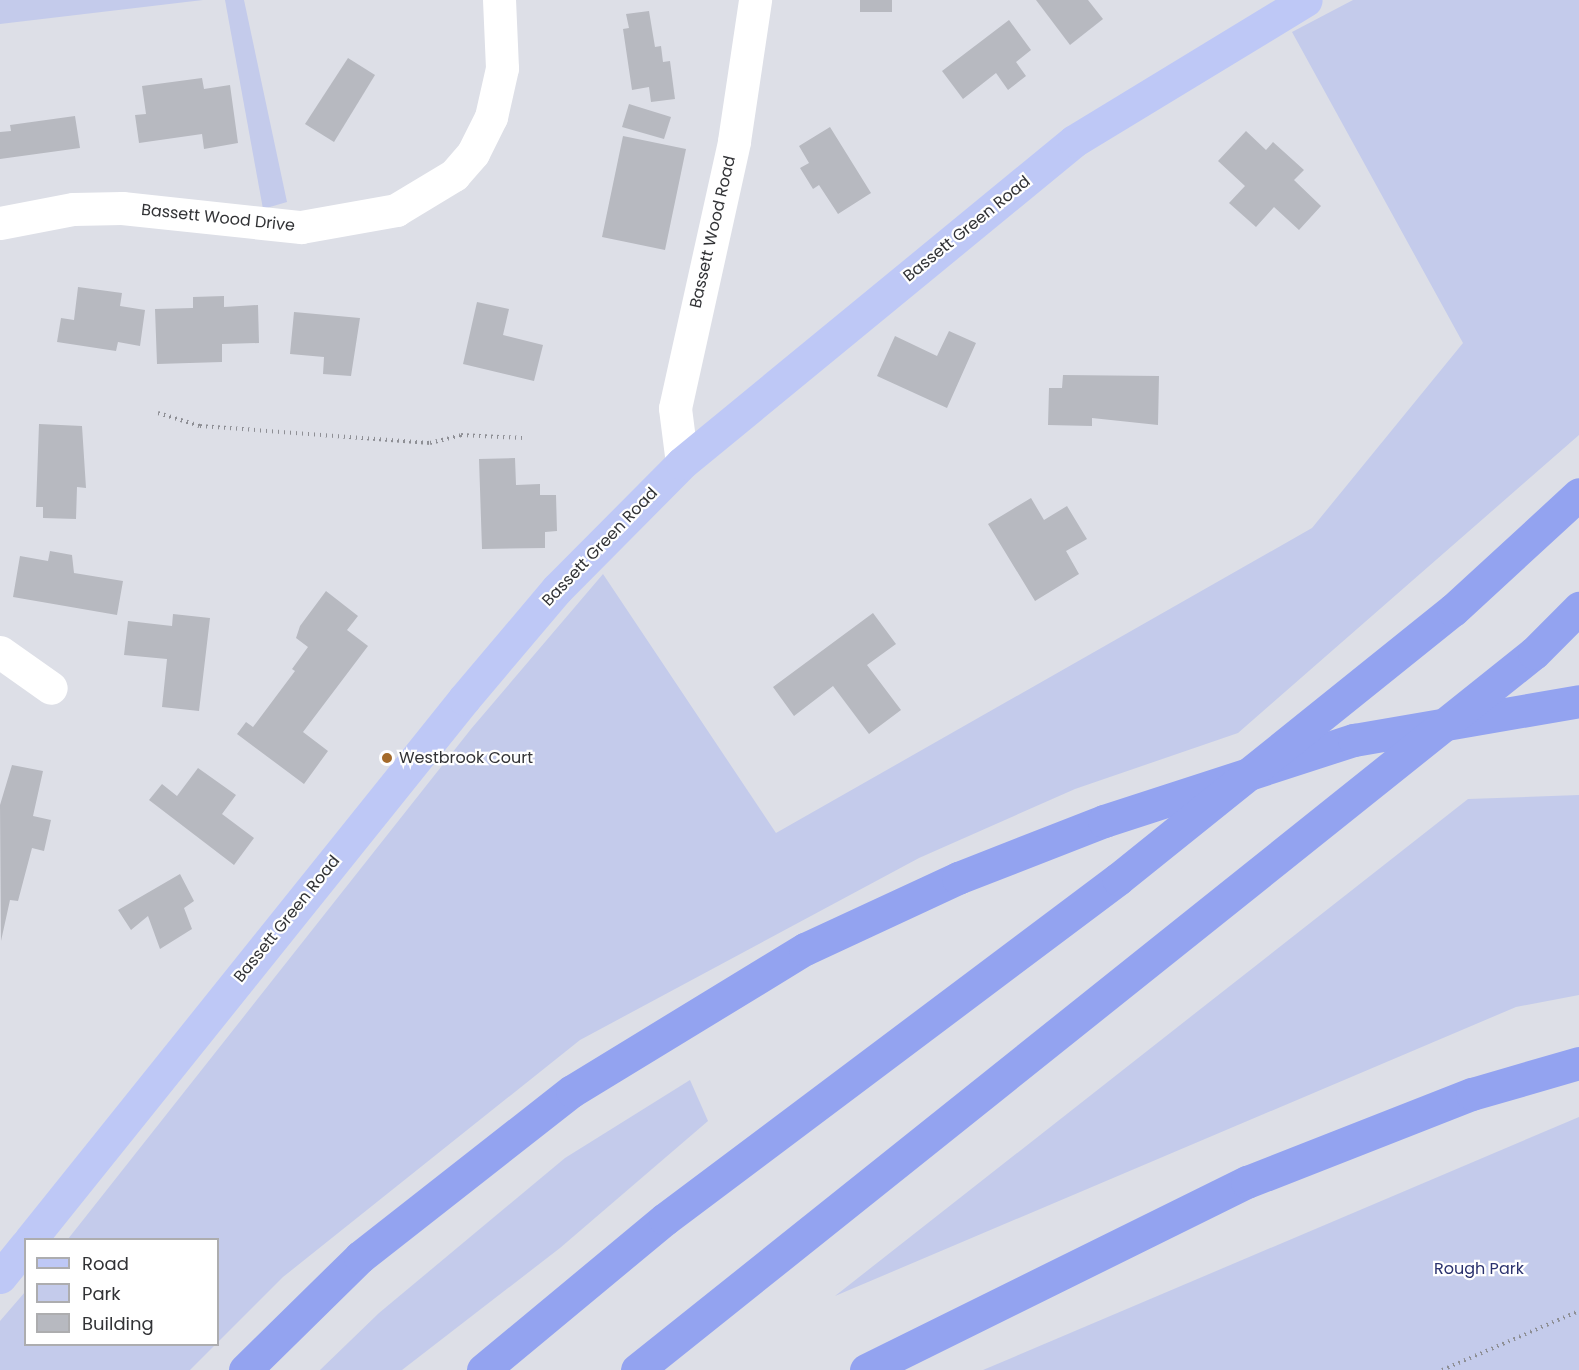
<!DOCTYPE html>
<html>
<head>
<meta charset="utf-8">
<style>
  body { margin:0 }
  #map { position:relative; width:1579px; height:1370px; overflow:hidden; background:#dddfe7; font-family:Poppins,sans-serif }
  div>[style] { position:absolute }
  [style*='--x'] { left:calc(var(--x)*1px); top:calc(var(--y)*1px); width:calc(var(--w)*1px); rotate:calc(var(--a)*1deg) }
  .green>* { inset:0; background:#c4cbeb }
  .building>* { inset:0; background:#b7b9c0 }
  .path>* { height:4px; margin-top:-2px; transform-origin:0; background:repeating-linear-gradient(90deg,#8e8f95 0 1.5px,transparent 0 6px) }
  .minor>* { height:33px; margin:-16.5px; padding:0 16.5px; transform-origin:16.5px; border-radius:16.5px; background:#fff }
  .primary>* { height:33px; margin:-16.5px; padding:0 16.5px; transform-origin:16.5px; border-radius:16.5px; background:#bec8f6 }
  .motorway>* { height:33px; margin:-16.5px; padding:0 16.5px; transform-origin:16.5px; border-radius:16.5px; background:#93a3f0 }
  .dots>* { width:16px; height:16px; translate:-50% -50%; box-sizing:border-box; border:3px solid #fff; border-radius:50% }
  span { translate:-50% -50%; white-space:nowrap; text-align:center; line-height:1.15; -webkit-text-stroke:4.5px #fff; paint-order:stroke }
  .street-label { font-size:16px; color:#323336 }
  .poi-label { font-size:16px; color:#323336 }
  .left { translate:0 -50%; text-align:left }
  .park-label { font-size:16px; color:#2b326e }
  .legend { position:absolute; left:24px; top:1238px; width:195px; height:108px; box-sizing:border-box; background:#fff; border:2px solid #adadaf; margin:0; padding:8px 10px; list-style:none; font-size:18px; color:#323336 }
  .legend li { display:flex; align-items:center; gap:12px; height:30px }
  .legend b { width:30px; border:2px solid #adadaf }
</style>
</head>
<body>
<div id="map">
  <div class="green">
    <i style="clip-path:polygon(0 0,203px 0,0 24px)"></i>
    <i style="clip-path:polygon(225px 0,244px 0,287px 202px,263px 209px)"></i>
    <i style="clip-path:polygon(1353px 0,1579px 0,1579px 435px,1238px 733px,1075px 789px,919px 858px,580px 1040px,283px 1277px,218px 1342px,218px 1240px,68px 1239px,471px 729px,603px 574px,776px 833px,1312px 528px,1463px 343px,1292px 32px)"></i>
    <i style="clip-path:polygon(1579px 795px,1579px 995px,1516px 1007px,835px 1296px,1468px 799px)"></i>
    <i style="clip-path:polygon(690px 1080px,708px 1121px,560px 1248px,402px 1370px,320px 1370px,379px 1313px,565px 1158px)"></i>
    <i style="clip-path:polygon(1579px 1117px,1579px 1370px,983px 1370px)"></i>
    <i style="clip-path:polygon(25px 1292px,26px 1344px,215px 1345px,190px 1370px,0 1370px,0 1321px)"></i>
  </div>
  <div class="building">
    <i style="clip-path:polygon(860px 0,892px 0,892px 12px,860px 12px)"></i>
    <i style="clip-path:polygon(1036px 0,1088px 0,1103px 19px,1070px 45px)"></i>
    <i style="clip-path:polygon(649px 11px,655px 47px,661px 46px,663px 62px,670px 61px,675px 99px,651px 102px,649px 87px,632px 90px,623px 29px,629px 28px,626px 14px)"></i>
    <i style="clip-path:polygon(1009px 20px,1031px 50px,1016px 62px,1026px 76px,1008px 90px,996px 73px,963px 99px,942px 71px)"></i>
    <i style="clip-path:polygon(348px 58px,375px 75px,334px 142px,305px 124px)"></i>
    <i style="clip-path:polygon(202px 78px,204px 89px,230px 85px,238px 143px,204px 149px,202px 134px,139px 143px,135px 115px,146px 114px,142px 86px)"></i>
    <i style="clip-path:polygon(629px 104px,671px 117px,664px 139px,622px 127px)"></i>
    <i style="clip-path:polygon(75px 116px,80px 148px,0 159px,0 132px,11px 131px,10px 125px)"></i>
    <i style="clip-path:polygon(830px 127px,871px 193px,838px 214px,819px 185px,813px 189px,800px 168px,809px 163px,799px 146px)"></i>
    <i style="clip-path:polygon(1246px 131px,1266px 150px,1273px 142px,1304px 170px,1294px 180px,1321px 206px,1299px 230px,1274px 207px,1256px 227px,1229px 203px,1245px 186px,1218px 161px)"></i>
    <i style="clip-path:polygon(623px 136px,686px 149px,665px 250px,602px 237px)"></i>
    <i style="clip-path:polygon(78px 287px,122px 293px,120px 306px,145px 310px,140px 346px,118px 342px,116px 351px,57px 342px,61px 318px,74px 320px)"></i>
    <i style="clip-path:polygon(224px 296px,224px 307px,258px 305px,259px 343px,222px 344px,222px 362px,157px 364px,155px 309px,193px 308px,193px 297px)"></i>
    <i style="clip-path:polygon(477px 302px,509px 309px,503px 335px,543px 345px,534px 381px,463px 364px)"></i>
    <i style="clip-path:polygon(294px 312px,360px 318px,351px 376px,323px 374px,324px 357px,290px 354px)"></i>
    <i style="clip-path:polygon(949px 331px,976px 343px,947px 408px,877px 376px,895px 336px,937px 356px)"></i>
    <i style="clip-path:polygon(1063px 375px,1159px 376px,1158px 425px,1092px 418px,1092px 426px,1048px 425px,1049px 388px,1062px 388px)"></i>
    <i style="clip-path:polygon(39px 424px,82px 426px,86px 488px,77px 487px,76px 519px,43px 518px,43px 507px,36px 507px)"></i>
    <i style="clip-path:polygon(515px 458px,516px 485px,540px 484px,540px 495px,556px 495px,557px 531px,545px 532px,545px 548px,482px 549px,479px 459px)"></i>
    <i style="clip-path:polygon(1031px 498px,1044px 520px,1067px 506px,1087px 539px,1066px 551px,1079px 574px,1035px 601px,988px 524px)"></i>
    <i style="clip-path:polygon(50px 551px,72px 555px,74px 573px,123px 581px,117px 615px,13px 597px,20px 556px,48px 561px)"></i>
    <i style="clip-path:polygon(326px 591px,358px 616px,347px 630px,368px 646px,303px 732px,328px 751px,304px 784px,237px 734px,246px 722px,253px 727px,295px 671px,292px 669px,308px 647px,296px 638px,300px 626px)"></i>
    <i style="clip-path:polygon(873px 613px,896px 644px,867px 665px,901px 710px,869px 734px,833px 686px,794px 716px,773px 687px)"></i>
    <i style="clip-path:polygon(173px 614px,210px 618px,199px 711px,162px 707px,167px 659px,124px 655px,128px 621px,172px 626px)"></i>
    <i style="clip-path:polygon(12px 765px,43px 771px,33px 816px,51px 820px,44px 851px,32px 848px,18px 901px,10px 900px,1px 941px,0 805px)"></i>
    <i style="clip-path:polygon(198px 768px,236px 795px,222px 814px,254px 838px,234px 865px,149px 800px,162px 784px,177px 796px)"></i>
    <i style="clip-path:polygon(180px 874px,194px 901px,184px 908px,192px 929px,160px 949px,148px 916px,131px 930px,118px 910px)"></i>
  </div>
  <div class="path">
    <i style="--x:158;--y:413;--w:44;--a:17.2"></i>
    <i style="--x:200;--y:426;--w:231;--a:4.2"></i>
    <i style="--x:430;--y:443;--w:32;--a:-14"></i>
    <i style="--x:461;--y:435;--w:61;--a:2.8"></i>
    <i style="--x:1442;--y:1370;--w:149;--a:-23.3"></i>
  </div>
  <div class="minor">
    <i style="--x:0;--y:223;--w:74;--a:-10.9"></i>
    <i style="--x:73;--y:209;--w:49;--a:-1.2"></i>
    <i style="--x:122;--y:208;--w:180;--a:6.1"></i>
    <i style="--x:301;--y:227;--w:97;--a:-10.1"></i>
    <i style="--x:396;--y:210;--w:68;--a:-31.1"></i>
    <i style="--x:454;--y:175;--w:29;--a:-49"></i>
    <i style="--x:473;--y:153;--w:40;--a:-63.4"></i>
    <i style="--x:491;--y:117;--w:50;--a:-77.3"></i>
    <i style="--x:502;--y:68;--w:68;--a:-92.5"></i>
    <i style="--x:682;--y:463;--w:55;--a:-97.3"></i>
    <i style="--x:675;--y:408;--w:273;--a:-77.5"></i>
    <i style="--x:734;--y:141;--w:143;--a:-81.5"></i>
    <i style="--x:0;--y:652;--w:62;--a:35.2"></i>
  </div>
  <div class="primary">
    <i style="--x:30;--y:1240;--w:694;--a:-51.26"></i>
    <i style="--x:464;--y:699;--w:144;--a:-49.8"></i>
    <i style="--x:557;--y:589;--w:177;--a:-45.2"></i>
    <i style="--x:682;--y:463;--w:507;--a:-39.4"></i>
    <i style="--x:1074;--y:141;--w:271;--a:-31.3"></i>
    <i style="--x:0;--y:1277;--w:41;--a:-50.9"></i>
  </div>
  <div class="motorway">
    <i style="--x:245;--y:1370;--w:161;--a:-44.5"></i>
    <i style="--x:360;--y:1257;--w:269;--a:-38.1"></i>
    <i style="--x:572;--y:1091;--w:273;--a:-31.4"></i>
    <i style="--x:805;--y:949;--w:169;--a:-24.9"></i>
    <i style="--x:958;--y:878;--w:157;--a:-21.3"></i>
    <i style="--x:1104;--y:821;--w:263;--a:-18"></i>
    <i style="--x:1354;--y:740;--w:228;--a:-9.8"></i>
    <i style="--x:483;--y:1370;--w:236;--a:-39.7"></i>
    <i style="--x:665;--y:1219;--w:566;--a:-36.89"></i>
    <i style="--x:1118;--y:879;--w:430;--a:-38.8"></i>
    <i style="--x:1453;--y:610;--w:171;--a:-42.6"></i>
    <i style="--x:637;--y:1370;--w:1148;--a:-38.64"></i>
    <i style="--x:1534;--y:653;--w:64;--a:-45"></i>
    <i style="--x:866;--y:1370;--w:425;--a:-26.3"></i>
    <i style="--x:1247;--y:1182;--w:242;--a:-21.4"></i>
    <i style="--x:1472;--y:1094;--w:111;--a:-16.2"></i>
  </div>
  <div class="dots">
    <i style="left:387px;top:758px;background:#a46a2a"></i>
  </div>
  <div class="street-label">
    <span style="left:218px;top:218px;rotate:6deg">Bassett Wood Drive</span>
    <span style="left:967px;top:229px;rotate:-39deg">Bassett Green Road</span>
    <span style="left:713px;top:232px;rotate:-77deg">Bassett Wood Road</span>
    <span style="left:600px;top:547px;rotate:-46deg">Bassett Green Road</span>
    <span style="left:287px;top:919px;rotate:-51deg">Bassett Green Road</span>
  </div>
  <div class="poi-label">
    <span class="left" style="left:399px;top:758px">Westbrook Court</span>
  </div>
  <div class="park-label">
    <span style="left:1479px;top:1269px">Rough Park</span>
  </div>
  <ul class="legend">
  <li><b style="height:8px;background:#bec8f6"></b>Road</li>
  <li><b style="height:16px;background:#c4cbeb"></b>Park</li>
  <li><b style="height:16px;background:#b7b9c0"></b>Building</li>
  </ul>
</div>
</body>
</html>
